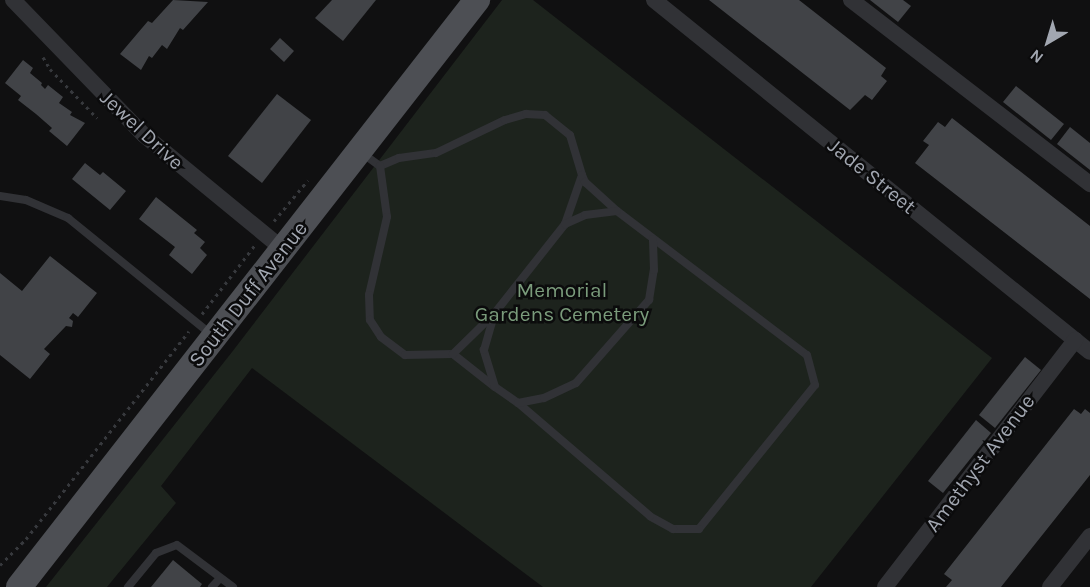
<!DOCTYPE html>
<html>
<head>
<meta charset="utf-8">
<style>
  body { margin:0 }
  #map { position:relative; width:1090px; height:587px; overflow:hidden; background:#101011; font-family:Karla,sans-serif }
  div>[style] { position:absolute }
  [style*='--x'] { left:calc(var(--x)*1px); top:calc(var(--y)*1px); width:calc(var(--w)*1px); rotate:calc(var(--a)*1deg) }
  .green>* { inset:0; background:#1d231d }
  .building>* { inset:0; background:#414347 }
  .path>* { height:3px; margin-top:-1.5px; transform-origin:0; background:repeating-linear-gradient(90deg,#37393d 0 3px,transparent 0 7.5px) }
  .service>* { height:8px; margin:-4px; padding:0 4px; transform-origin:4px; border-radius:4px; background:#313236 }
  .minor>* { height:16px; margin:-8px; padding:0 8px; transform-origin:8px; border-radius:8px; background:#313236 }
  .primary>* { height:26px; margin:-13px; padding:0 13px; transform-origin:13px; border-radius:13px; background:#4d4f54 }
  span { translate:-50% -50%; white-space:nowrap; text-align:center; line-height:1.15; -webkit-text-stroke:5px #0b0b0c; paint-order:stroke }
  .street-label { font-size:21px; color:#a2a7b1 }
  .park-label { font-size:21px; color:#7a9b7b }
  .north { position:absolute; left:1018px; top:12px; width:60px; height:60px; -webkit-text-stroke:4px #0b0b0c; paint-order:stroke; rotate:218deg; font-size:16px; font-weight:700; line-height:24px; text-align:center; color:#a2a7b1 }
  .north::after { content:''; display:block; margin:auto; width:21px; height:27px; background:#a2a7b1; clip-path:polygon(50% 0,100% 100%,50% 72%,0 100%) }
</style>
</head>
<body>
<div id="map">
  <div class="green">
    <i style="clip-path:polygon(502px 0,533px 0,992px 358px,811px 587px,543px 587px,252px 368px,161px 486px,176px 503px,107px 587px,46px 587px,232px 352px)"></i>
  </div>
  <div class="building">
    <i style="clip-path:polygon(173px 0,208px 2px,183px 30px,180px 28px,167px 49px,162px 45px,152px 58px,149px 56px,141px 70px,120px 54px,148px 21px,152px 23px)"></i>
    <i style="clip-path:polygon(332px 0,376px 0,343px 41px,315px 18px)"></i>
    <i style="clip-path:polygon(709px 0,799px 0,886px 68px,881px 76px,887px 81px,872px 100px,865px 95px,850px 110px)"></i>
    <i style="clip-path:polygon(870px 0,903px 0,911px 6px,898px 22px)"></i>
    <i style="clip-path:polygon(280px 38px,294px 51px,284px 62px,270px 49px)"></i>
    <i style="clip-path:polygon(23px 60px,33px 68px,30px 73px,42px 83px,41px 85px,45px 89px,48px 85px,63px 97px,59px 103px,72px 112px,70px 115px,85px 123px,67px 146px,49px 131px,52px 128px,36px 114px,18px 100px,21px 96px,5px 83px)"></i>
    <i style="clip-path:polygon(1016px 86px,1064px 124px,1051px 140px,1003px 102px)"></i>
    <i style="clip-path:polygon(277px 94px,311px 120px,262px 183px,228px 156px)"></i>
    <i style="clip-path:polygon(952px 118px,1090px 226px,1090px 299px,915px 163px,929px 145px,923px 141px,938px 122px,945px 127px)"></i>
    <i style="clip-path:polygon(1070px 127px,1090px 143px,1090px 170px,1057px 144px)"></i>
    <i style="clip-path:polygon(85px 163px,100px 175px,103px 172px,126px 191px,110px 210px,72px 179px)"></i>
    <i style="clip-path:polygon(156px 197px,197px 230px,194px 233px,205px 242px,200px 248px,207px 255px,192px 274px,169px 255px,175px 247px,139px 219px)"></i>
    <i style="clip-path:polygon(50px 256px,97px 293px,78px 317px,73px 313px,69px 318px,73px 321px,72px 327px,66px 326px,44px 349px,50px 354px,30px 379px,0 355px,0 273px,22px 291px)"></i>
    <i style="clip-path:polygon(1025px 357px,1041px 370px,995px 428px,979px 415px)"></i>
    <i style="clip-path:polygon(1074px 409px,1081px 414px,1085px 409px,1090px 413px,1090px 475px,1001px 587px,946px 587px,952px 580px,944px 574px)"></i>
    <i style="clip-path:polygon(976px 420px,991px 433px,943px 493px,928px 481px)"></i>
    <i style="clip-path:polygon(173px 560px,202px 584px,200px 587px,151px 587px)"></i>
  </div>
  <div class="path">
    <i style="--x:43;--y:57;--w:14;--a:60"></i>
    <i style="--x:50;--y:69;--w:68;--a:46.2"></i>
    <i style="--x:274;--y:221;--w:53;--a:-50.3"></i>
    <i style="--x:202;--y:314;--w:87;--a:-52.5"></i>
    <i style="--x:0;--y:565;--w:37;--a:-45"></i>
    <i style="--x:26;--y:539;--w:264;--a:-51.9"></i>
  </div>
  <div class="service">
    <i style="--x:362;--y:153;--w:22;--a:36"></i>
    <i style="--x:380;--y:166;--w:21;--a:-23"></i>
    <i style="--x:399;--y:158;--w:37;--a:-8"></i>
    <i style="--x:436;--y:153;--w:76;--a:-25.6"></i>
    <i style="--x:505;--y:120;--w:22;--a:-16"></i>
    <i style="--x:526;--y:114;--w:19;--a:3"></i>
    <i style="--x:545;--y:115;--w:32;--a:39"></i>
    <i style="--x:570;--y:135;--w:42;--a:73.3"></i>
    <i style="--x:582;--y:175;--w:52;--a:109.1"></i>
    <i style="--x:380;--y:166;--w:51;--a:82.2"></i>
    <i style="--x:387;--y:217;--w:80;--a:103"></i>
    <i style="--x:369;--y:295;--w:25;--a:88"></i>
    <i style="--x:370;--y:320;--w:20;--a:57"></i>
    <i style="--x:381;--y:337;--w:30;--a:37"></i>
    <i style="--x:405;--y:355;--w:48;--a:-1.2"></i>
    <i style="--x:453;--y:354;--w:53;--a:38.2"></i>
    <i style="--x:582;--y:175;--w:8;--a:67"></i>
    <i style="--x:585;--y:182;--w:43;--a:42.2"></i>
    <i style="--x:0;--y:196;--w:26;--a:9"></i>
    <i style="--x:26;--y:200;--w:46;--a:23.2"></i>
    <i style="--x:68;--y:218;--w:186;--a:39.1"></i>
    <i style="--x:617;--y:211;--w:238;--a:37.2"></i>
    <i style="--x:807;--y:355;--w:31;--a:75"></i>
    <i style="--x:815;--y:385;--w:185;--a:128.9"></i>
    <i style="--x:699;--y:529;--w:26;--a:180"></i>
    <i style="--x:673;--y:529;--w:26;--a:-151"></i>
    <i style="--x:650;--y:516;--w:174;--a:-139.4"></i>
    <i style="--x:518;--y:403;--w:28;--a:-145"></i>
    <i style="--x:495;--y:387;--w:39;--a:-107"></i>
    <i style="--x:484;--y:350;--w:37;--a:-74"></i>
    <i style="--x:494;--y:314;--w:115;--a:-51.7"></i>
    <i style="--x:565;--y:224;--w:22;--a:-24"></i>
    <i style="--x:585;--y:215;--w:32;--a:-7"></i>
    <i style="--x:453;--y:354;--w:57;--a:-44.3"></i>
    <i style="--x:518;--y:403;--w:26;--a:-11"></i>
    <i style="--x:544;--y:398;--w:35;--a:-25"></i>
    <i style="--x:576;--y:383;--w:111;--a:-48.7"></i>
    <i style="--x:649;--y:300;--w:30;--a:-81"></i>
    <i style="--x:654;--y:270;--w:31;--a:-92"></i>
    <i style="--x:128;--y:587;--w:44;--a:-50.5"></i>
    <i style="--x:156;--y:553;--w:22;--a:-21"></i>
    <i style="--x:177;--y:545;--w:70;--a:36.9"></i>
    <i style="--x:212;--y:587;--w:12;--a:-48"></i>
  </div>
  <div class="minor">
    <i style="--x:13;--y:0;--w:188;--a:45.9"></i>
    <i style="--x:144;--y:135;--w:180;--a:39.4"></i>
    <i style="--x:654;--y:0;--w:560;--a:38.92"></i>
    <i style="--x:851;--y:0;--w:302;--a:37.6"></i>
    <i style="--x:885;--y:587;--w:312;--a:-52.4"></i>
    <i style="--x:1050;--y:587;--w:65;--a:-51.9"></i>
  </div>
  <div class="primary">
    <i style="--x:19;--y:587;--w:745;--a:-52.04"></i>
  </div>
  <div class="street-label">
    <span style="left:142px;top:130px;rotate:43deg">Jewel Drive</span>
    <span style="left:872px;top:176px;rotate:39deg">Jade Street</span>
    <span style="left:248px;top:294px;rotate:-52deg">South Duff Avenue</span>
    <span style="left:980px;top:463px;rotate:-53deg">Amethyst Avenue</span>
  </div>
  <div class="park-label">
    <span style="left:562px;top:302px">Memorial<br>Gardens Cemetery</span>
  </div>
  <div class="north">N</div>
</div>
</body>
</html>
